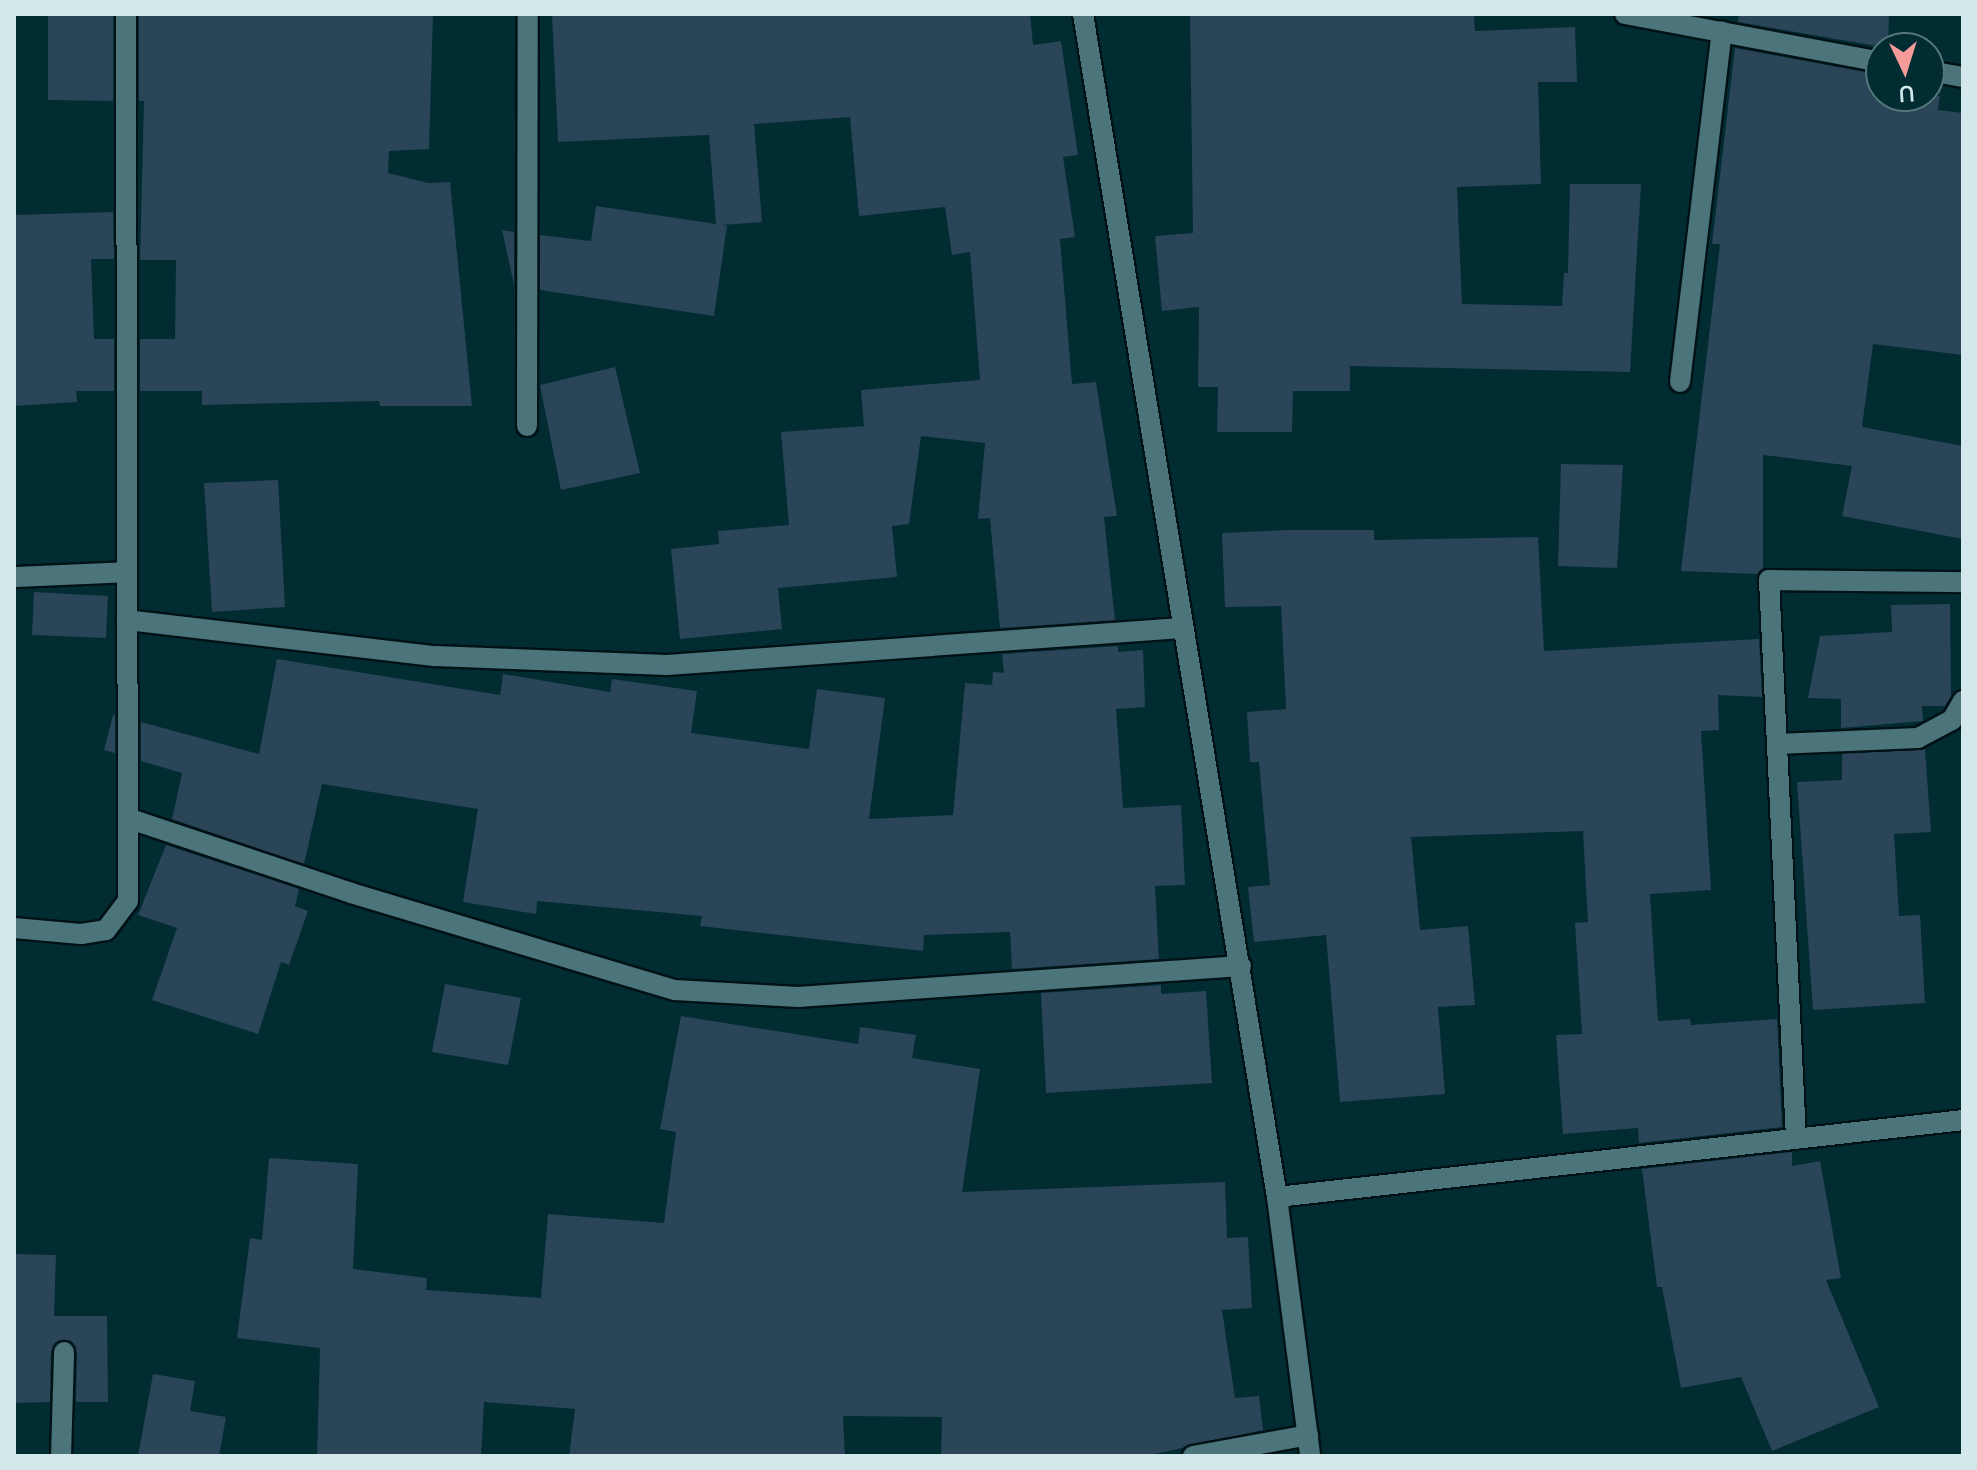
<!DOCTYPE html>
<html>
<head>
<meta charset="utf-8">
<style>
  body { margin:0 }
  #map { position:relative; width:1977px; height:1470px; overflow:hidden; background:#002c32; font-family:Manrope,sans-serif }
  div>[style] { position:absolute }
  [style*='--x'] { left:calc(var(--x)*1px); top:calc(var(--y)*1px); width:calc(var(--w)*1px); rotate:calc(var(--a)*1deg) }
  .building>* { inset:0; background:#2a4458 }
  .roads { filter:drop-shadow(2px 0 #001215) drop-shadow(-2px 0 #001215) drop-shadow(0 2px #001215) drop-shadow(0 -2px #001215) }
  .street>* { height:20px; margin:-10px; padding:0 10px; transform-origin:10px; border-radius:10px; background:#4b747b }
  span { translate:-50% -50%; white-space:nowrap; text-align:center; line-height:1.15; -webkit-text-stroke:6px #002c32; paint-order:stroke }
  .frame { position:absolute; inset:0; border:16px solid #d2e8eb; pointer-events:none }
  .north { position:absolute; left:1865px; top:32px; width:80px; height:80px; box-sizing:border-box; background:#002c32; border:2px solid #54777c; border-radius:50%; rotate:176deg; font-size:22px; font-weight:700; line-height:32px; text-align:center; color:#d2e8eb }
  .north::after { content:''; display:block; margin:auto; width:28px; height:36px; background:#f59b9a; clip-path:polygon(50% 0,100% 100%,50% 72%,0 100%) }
</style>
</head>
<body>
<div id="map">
  <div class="building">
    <i style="clip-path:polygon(48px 14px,113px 14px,113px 101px,48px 100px)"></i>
    <i style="clip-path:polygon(139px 14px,433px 14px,429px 149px,389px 151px,388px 173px,428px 183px,450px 182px,472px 406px,380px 406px,379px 401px,202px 405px,202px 391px,140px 391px,140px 339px,175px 339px,176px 260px,140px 260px,144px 101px,139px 101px)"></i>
    <i style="clip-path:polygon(552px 14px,1030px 14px,1033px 45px,1061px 41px,1078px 155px,1063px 157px,1075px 237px,1060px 239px,1072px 384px,1096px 382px,1117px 516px,1104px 517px,1115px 620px,1000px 628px,990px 518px,978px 519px,985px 443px,921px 436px,909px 524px,892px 526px,897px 577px,778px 588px,782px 629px,680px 639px,671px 549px,719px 544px,718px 531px,789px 525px,781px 432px,864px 426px,861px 390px,980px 380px,970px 252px,952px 255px,945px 207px,859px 216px,850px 117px,754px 124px,762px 222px,722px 225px,727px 226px,714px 316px,540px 290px,540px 235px,591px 241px,596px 206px,716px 224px,709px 135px,558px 142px)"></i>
    <i style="clip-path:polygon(1190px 14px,1474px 14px,1475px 31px,1575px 27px,1577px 82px,1538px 82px,1541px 184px,1457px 187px,1462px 304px,1562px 306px,1564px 273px,1568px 273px,1570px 184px,1641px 184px,1630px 372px,1350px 366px,1350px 391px,1293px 391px,1292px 432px,1217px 432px,1218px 387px,1198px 387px,1199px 307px,1162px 311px,1155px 236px,1193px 233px)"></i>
    <i style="clip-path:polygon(1739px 14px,1889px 14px,1888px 48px,1738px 22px)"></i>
    <i style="clip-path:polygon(1735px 48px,1881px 75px,1881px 96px,1940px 96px,1938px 110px,1963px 113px,1963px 355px,1873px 344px,1862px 427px,1963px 446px,1963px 539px,1842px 516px,1852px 466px,1763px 455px,1763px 569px,1757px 574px,1681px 571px,1720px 244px,1712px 244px)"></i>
    <i style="clip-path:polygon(113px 212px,114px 259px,91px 259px,94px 339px,114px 339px,114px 391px,76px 391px,77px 402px,14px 406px,14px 215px)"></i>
    <i style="clip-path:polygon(502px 230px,514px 232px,514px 285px)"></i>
    <i style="clip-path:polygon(615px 367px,640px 473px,561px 490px,540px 385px)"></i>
    <i style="clip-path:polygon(1561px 464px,1623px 465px,1617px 568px,1558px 566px)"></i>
    <i style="clip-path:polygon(278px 480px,285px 607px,212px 612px,204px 483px)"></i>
    <i style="clip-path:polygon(1287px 530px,1374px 530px,1374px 540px,1538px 537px,1544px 651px,1759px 639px,1762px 697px,1718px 695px,1719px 730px,1701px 731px,1711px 890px,1650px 894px,1658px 1021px,1690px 1019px,1691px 1025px,1777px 1019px,1782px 1127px,1639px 1143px,1638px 1128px,1563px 1134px,1556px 1035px,1582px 1034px,1575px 923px,1588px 922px,1583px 831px,1411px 837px,1420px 930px,1468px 926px,1475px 1005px,1438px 1007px,1445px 1094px,1340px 1102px,1326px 935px,1254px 942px,1248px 887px,1270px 885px,1259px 762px,1250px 762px,1247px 712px,1286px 709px,1281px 606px,1225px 607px,1222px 533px)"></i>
    <i style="clip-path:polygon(34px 592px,108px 596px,106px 638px,32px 635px)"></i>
    <i style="clip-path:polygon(1950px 604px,1951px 697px,1945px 706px,1922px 706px,1923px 721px,1841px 728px,1841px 699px,1808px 698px,1820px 636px,1892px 632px,1891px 605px)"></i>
    <i style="clip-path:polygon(1118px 646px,1118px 652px,1143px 650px,1145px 707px,1116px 709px,1123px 808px,1181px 805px,1185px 885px,1155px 886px,1159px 959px,1012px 969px,1010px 932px,924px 935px,923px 951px,700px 926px,702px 916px,537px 901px,536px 914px,463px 902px,478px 809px,322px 784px,304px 864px,172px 819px,182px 773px,141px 761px,141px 722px,259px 754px,277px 659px,500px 695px,503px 674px,610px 692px,612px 679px,697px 691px,691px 733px,809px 749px,817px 689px,885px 698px,869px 819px,953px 815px,965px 683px,992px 685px,993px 672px,1004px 673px,1002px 654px)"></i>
    <i style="clip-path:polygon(113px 715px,115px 715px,115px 753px,104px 750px)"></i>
    <i style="clip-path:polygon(1925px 749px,1931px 832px,1894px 834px,1899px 916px,1920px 915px,1925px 1003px,1813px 1010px,1797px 782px,1842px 780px,1842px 754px)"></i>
    <i style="clip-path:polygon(166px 845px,299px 889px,295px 906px,308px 911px,289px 965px,281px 962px,258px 1034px,152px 1000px,177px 928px,138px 915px)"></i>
    <i style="clip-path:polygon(445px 984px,521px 998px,508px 1065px,432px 1052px)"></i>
    <i style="clip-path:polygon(1161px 985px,1161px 994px,1206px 991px,1212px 1083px,1046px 1093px,1041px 993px)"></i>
    <i style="clip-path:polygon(681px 1016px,858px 1044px,860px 1027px,916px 1035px,912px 1058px,980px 1069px,962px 1192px,1225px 1182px,1227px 1238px,1248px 1237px,1252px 1308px,1222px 1310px,1235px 1398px,1259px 1396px,1263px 1430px,1146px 1456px,941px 1456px,942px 1417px,843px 1416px,845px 1456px,569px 1456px,575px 1409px,484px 1402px,481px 1456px,317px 1456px,320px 1348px,237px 1338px,250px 1238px,262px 1240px,269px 1158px,358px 1164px,353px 1269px,427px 1278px,426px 1290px,541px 1298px,548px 1214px,664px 1223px,676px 1132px,660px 1129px)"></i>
    <i style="clip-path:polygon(1792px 1152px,1792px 1166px,1820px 1161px,1841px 1278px,1826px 1280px,1879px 1407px,1772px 1451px,1741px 1377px,1681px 1388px,1662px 1287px,1657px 1287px,1642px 1169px)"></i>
    <i style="clip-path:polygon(14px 1254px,56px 1255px,54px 1316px,107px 1316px,108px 1402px,76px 1402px,77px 1352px,64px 1339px,51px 1351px,50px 1402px,14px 1403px)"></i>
    <i style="clip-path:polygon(153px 1374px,195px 1381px,190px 1411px,226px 1417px,219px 1456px,138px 1456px)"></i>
  </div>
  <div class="roads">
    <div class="street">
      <i style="--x:1083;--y:14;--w:1199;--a:80.69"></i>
      <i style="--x:1277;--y:1197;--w:261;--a:82.7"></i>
      <i style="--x:1625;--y:14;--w:260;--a:10.6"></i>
      <i style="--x:1929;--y:71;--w:35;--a:10"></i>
      <i style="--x:1680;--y:382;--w:353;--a:-83.2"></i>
      <i style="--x:527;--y:426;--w:412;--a:-89.9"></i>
      <i style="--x:14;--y:577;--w:113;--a:-2.5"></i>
      <i style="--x:127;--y:620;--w:310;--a:6.7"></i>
      <i style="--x:435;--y:656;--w:232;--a:2.2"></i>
      <i style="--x:667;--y:665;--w:516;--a:-4.11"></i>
      <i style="--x:1777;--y:744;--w:141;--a:-2.4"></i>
      <i style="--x:1918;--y:738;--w:38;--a:-28"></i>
      <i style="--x:1952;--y:720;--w:22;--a:-60"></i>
      <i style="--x:130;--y:819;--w:233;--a:18.5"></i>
      <i style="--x:351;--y:893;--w:338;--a:16.7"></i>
      <i style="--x:675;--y:990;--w:123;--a:3.3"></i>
      <i style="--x:798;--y:997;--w:444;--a:-4"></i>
      <i style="--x:14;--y:928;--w:67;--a:5.1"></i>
      <i style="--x:81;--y:934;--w:25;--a:-9"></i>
      <i style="--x:106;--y:930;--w:36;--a:-53"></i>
      <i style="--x:128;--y:901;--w:887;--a:-90.13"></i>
      <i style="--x:1796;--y:1138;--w:559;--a:-92.77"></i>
      <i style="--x:1769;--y:580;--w:194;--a:0.6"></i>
      <i style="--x:1277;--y:1197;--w:690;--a:-6.4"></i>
      <i style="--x:61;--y:1456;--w:104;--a:-88.3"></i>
      <i style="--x:1193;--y:1456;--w:117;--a:-10.3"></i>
    </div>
  </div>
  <div class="frame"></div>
  <div class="north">U</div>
</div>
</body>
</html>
